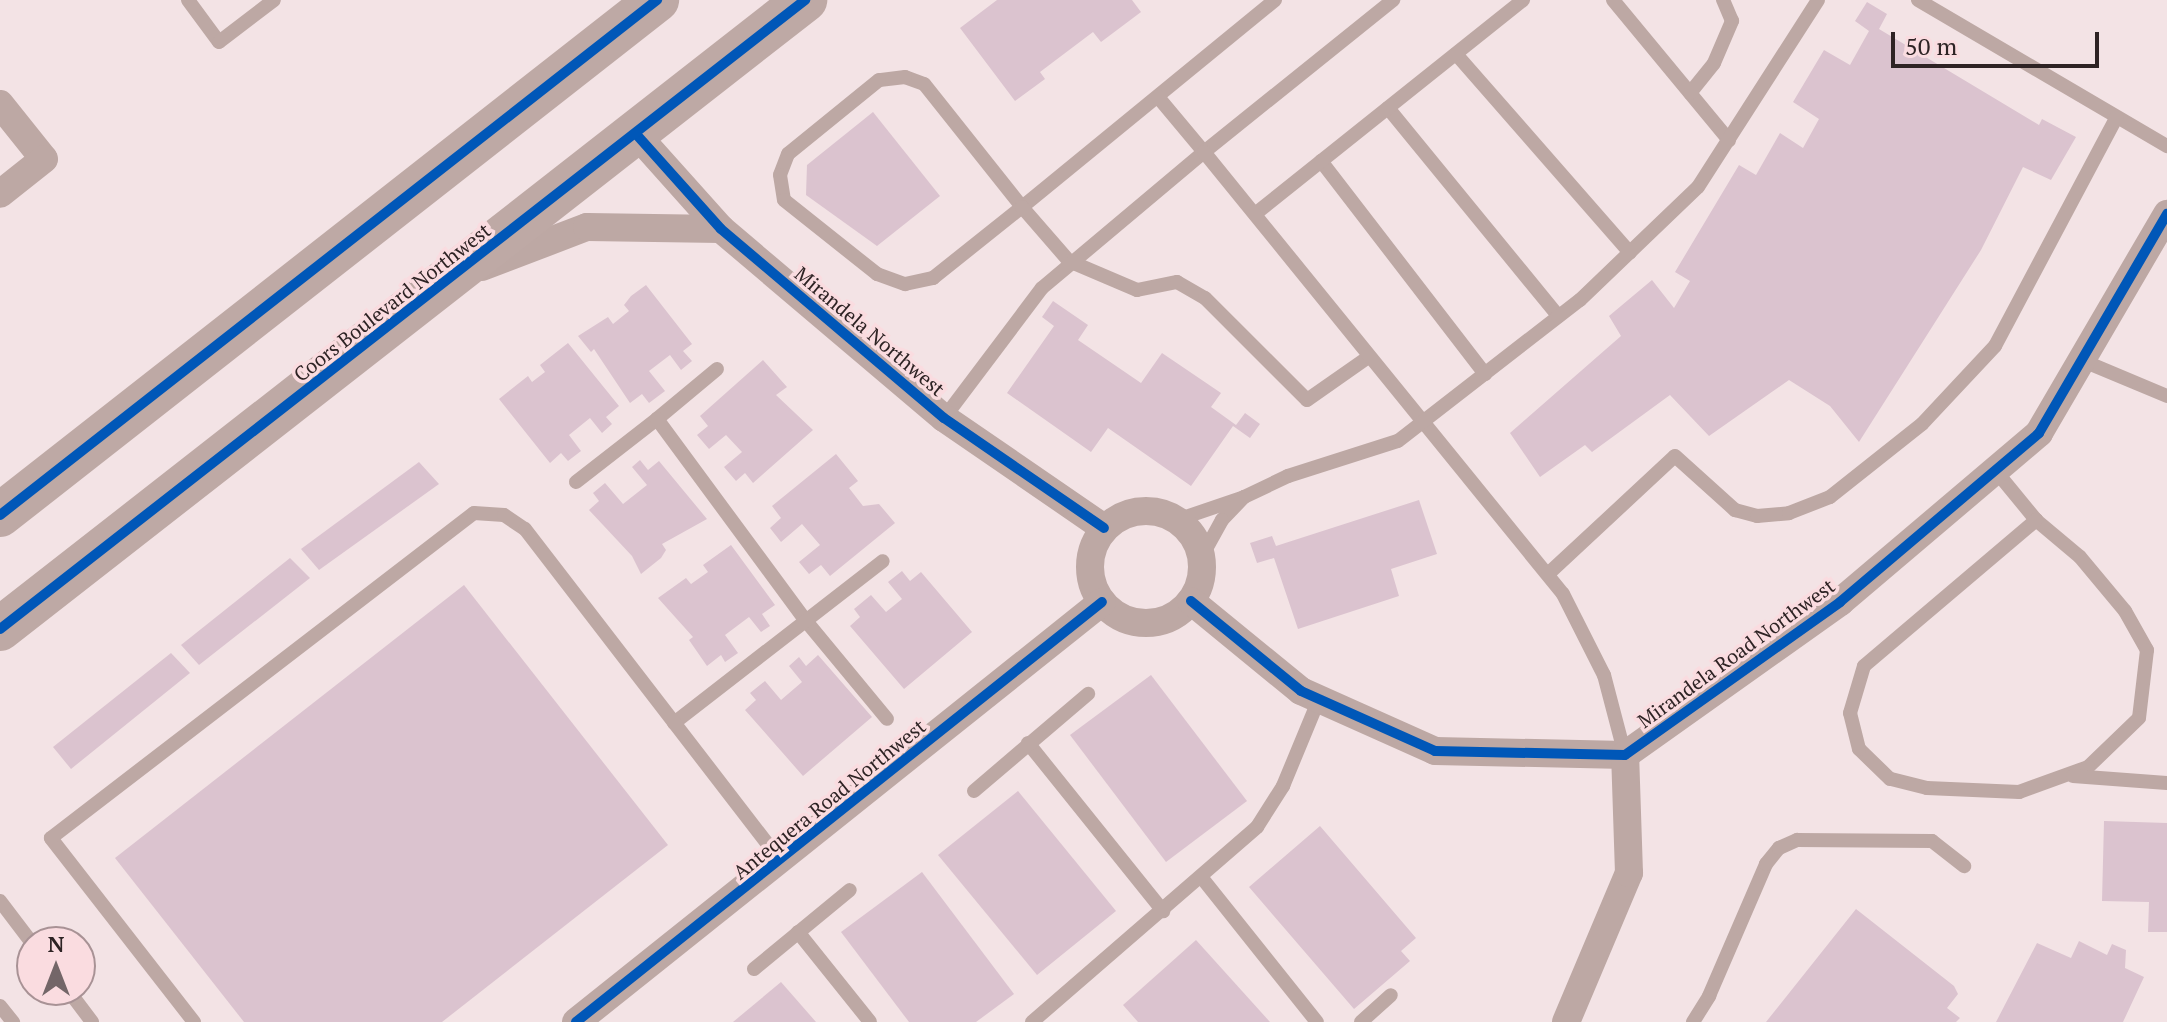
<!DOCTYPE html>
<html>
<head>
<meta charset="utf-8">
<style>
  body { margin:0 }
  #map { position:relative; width:2167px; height:1022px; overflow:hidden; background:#f3e3e5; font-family:"PT Serif",serif }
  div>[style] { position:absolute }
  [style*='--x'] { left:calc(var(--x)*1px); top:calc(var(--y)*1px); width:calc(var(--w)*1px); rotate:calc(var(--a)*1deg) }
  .building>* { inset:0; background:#dbc3cf }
  .service>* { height:14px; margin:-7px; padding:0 7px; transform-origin:7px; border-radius:7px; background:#bda8a4 }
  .minor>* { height:28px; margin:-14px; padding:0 14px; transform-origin:14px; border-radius:14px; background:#bda8a4 }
  .minor>.ring { margin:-14px; padding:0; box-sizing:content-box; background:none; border:28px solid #bda8a4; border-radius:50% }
  .primary>* { height:44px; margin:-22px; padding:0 22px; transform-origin:22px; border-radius:22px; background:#bea9a5 }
  .cycleway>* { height:10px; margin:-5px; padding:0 5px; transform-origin:5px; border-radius:5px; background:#0057b8 }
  span { translate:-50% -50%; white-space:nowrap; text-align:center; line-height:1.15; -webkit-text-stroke:7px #fadce0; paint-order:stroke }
  .street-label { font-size:20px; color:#2e2324 }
  .north { position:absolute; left:16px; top:926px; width:80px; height:80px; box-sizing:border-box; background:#fadce0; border:2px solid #a89295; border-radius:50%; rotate:0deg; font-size:22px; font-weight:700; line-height:32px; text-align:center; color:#2e2324 }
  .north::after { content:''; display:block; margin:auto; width:28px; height:36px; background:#736668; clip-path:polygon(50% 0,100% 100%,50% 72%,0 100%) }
  .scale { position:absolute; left:1891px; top:32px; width:208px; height:36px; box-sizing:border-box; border:4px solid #2e2324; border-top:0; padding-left:10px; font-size:24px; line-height:28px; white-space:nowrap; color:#2e2324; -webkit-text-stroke:6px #fadce0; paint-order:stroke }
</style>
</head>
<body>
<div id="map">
  <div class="building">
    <i style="clip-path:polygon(997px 0,1132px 0,1141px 12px,1101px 42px,1093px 32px,1040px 72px,1045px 79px,1015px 101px,960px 28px)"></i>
    <i style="clip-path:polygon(1867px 2px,1887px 14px,1879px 29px,2039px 125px,2042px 119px,2076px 137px,2051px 180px,2023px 167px,1981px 250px,1859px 442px,1830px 406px,1789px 380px,1709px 436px,1670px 395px,1592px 452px,1585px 445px,1540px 477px,1510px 433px,1621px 336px,1609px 316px,1652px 280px,1674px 308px,1690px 281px,1675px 272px,1739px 165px,1756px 175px,1780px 133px,1803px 148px,1819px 119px,1793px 102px,1824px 50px,1850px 65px,1869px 31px,1855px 21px)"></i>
    <i style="clip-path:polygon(873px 112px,940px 196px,877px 246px,806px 195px,807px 165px)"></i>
    <i style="clip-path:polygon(646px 285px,692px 344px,683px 351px,692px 361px,681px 370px,670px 355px,649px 371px,665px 391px,649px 403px,642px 394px,630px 403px,594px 349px,591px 352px,578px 336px,608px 317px,613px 324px,629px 311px,624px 305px,631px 296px)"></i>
    <i style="clip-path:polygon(1053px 301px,1088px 325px,1078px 340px,1141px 383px,1162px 353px,1221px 393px,1211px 407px,1236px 425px,1245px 413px,1260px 424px,1250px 438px,1233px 426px,1191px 486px,1108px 428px,1091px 452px,1007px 393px,1054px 326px,1042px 317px)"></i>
    <i style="clip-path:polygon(568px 343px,619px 406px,606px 417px,612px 424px,602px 433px,590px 418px,569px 435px,581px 451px,568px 461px,561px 453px,550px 463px,499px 399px,528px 376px,532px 382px,545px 372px,540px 365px)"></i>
    <i style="clip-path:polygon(763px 360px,787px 387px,776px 395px,813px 430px,753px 483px,745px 473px,736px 481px,724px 467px,742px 452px,726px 435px,709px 449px,697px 435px,708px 426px,700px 416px)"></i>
    <i style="clip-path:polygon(836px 454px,858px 481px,849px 488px,863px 506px,879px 504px,895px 523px,830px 576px,821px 565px,809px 574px,799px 562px,820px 545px,802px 524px,781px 542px,770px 528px,781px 518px,772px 506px)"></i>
    <i style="clip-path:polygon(640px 460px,648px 470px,659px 461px,707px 519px,662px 544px,666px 550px,661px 558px,641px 574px,632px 556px,589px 510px,599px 501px,593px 493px,605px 483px,623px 504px,647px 485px,632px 467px)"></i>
    <i style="clip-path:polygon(419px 462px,439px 484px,319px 570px,301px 549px)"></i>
    <i style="clip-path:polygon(1419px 500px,1437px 554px,1391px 569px,1399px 596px,1298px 629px,1274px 558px,1257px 563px,1250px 543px,1272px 536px,1276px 546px)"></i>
    <i style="clip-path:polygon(731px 545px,775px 605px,762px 614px,770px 626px,761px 632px,749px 617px,725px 635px,738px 653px,725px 662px,721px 655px,707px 666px,689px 640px,693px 637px,658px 598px,686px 578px,691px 584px,708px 572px,703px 565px)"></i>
    <i style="clip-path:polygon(290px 558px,310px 578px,199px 665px,181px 645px)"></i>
    <i style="clip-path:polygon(902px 571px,910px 581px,921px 572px,972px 632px,904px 689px,850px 626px,860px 617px,854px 609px,871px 595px,886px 612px,902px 599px,888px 582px)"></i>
    <i style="clip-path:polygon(464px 585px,668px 845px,442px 1022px,244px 1022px,115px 858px)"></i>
    <i style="clip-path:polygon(171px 653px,190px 673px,71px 769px,53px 747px)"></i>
    <i style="clip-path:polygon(818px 655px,872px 717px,803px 776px,745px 710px,756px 700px,750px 693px,765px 681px,781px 700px,802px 682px,789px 666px,799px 657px,806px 666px)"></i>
    <i style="clip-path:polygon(1151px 675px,1247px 801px,1166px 862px,1070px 735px)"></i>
    <i style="clip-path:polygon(1018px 791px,1116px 911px,1037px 975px,938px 855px)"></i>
    <i style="clip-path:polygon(2104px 821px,2167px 823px,2167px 932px,2148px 932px,2149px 902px,2102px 901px)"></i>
    <i style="clip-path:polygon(1320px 826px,1416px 938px,1401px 951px,1410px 961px,1354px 1009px,1249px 887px)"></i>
    <i style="clip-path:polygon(922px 872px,1014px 994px,976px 1022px,909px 1022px,841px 932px)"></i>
    <i style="clip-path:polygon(1856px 909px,1954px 986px,1958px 994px,1947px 1008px,1960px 1018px,1956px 1022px,1766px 1022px)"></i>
    <i style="clip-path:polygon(1196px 940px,1270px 1022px,1138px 1022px,1123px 1005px)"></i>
    <i style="clip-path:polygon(2079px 941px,2107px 955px,2112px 944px,2126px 950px,2125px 968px,2144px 977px,2123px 1022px,1996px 1022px,2037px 943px,2071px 958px)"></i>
    <i style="clip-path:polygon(781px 982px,816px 1022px,733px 1022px)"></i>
  </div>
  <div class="service">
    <i style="--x:188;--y:0;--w:52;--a:53.6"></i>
    <i style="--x:219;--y:42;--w:69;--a:-37.4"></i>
    <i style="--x:1275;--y:0;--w:327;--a:140.7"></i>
    <i style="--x:1022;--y:207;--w:157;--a:-128.5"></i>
    <i style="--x:924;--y:84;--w:20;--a:-160"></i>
    <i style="--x:905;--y:77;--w:26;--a:173"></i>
    <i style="--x:879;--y:80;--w:117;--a:140.9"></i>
    <i style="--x:788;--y:154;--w:22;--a:111"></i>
    <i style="--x:780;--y:175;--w:25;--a:81"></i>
    <i style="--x:784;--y:200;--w:119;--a:38.5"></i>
    <i style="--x:877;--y:274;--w:30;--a:20"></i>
    <i style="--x:905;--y:284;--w:29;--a:-12"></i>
    <i style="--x:933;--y:278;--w:114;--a:-38.6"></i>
    <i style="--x:1022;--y:207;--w:72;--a:49"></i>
    <i style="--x:1069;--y:261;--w:74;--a:23.1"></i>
    <i style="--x:1137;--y:290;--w:41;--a:-11.3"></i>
    <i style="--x:1177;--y:282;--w:32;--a:30"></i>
    <i style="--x:1205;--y:298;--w:144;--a:45"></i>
    <i style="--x:1307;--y:400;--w:73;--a:-35"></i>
    <i style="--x:1613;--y:0;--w:182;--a:50.4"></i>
    <i style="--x:1918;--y:0;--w:289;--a:30.4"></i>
    <i style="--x:1456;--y:54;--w:264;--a:48.8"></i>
    <i style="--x:1690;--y:93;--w:38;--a:-51"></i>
    <i style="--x:1714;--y:63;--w:46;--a:-66.8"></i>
    <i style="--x:1732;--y:21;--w:23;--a:-113"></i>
    <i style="--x:1158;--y:97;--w:72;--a:50.1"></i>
    <i style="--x:1204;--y:152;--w:243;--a:-38.8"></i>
    <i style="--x:1388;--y:108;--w:269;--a:50.7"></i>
    <i style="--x:1321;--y:161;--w:269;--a:52.4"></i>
    <i style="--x:1255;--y:214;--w:343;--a:-38.6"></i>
    <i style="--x:2081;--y:360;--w:93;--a:22.7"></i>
    <i style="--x:944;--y:418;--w:163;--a:-53"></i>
    <i style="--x:1042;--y:288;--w:212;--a:-40"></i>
    <i style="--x:1204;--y:152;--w:569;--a:50.92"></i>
    <i style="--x:1563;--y:594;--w:91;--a:63.2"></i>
    <i style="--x:1604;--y:675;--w:83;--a:75.3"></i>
    <i style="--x:657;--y:419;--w:78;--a:-39.8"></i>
    <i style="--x:1995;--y:470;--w:65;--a:50.6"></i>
    <i style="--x:2036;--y:520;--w:57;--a:40.1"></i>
    <i style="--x:2080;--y:557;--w:70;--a:50.2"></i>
    <i style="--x:2125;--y:611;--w:45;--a:60.6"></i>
    <i style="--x:2147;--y:650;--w:68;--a:96.7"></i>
    <i style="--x:2139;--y:718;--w:71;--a:136.1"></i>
    <i style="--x:2088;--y:767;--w:73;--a:160.1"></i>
    <i style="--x:2019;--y:792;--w:92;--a:-177.5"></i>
    <i style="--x:1927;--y:788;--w:38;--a:-166"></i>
    <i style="--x:1890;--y:779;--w:43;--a:-135.9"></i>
    <i style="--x:1859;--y:749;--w:37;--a:-104"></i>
    <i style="--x:1850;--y:713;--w:49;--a:-73.4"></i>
    <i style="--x:1864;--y:666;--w:226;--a:-40.3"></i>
    <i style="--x:576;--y:482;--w:103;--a:-37.9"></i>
    <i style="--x:657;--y:419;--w:251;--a:53.6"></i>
    <i style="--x:806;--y:621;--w:127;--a:50.4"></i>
    <i style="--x:1244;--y:497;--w:49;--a:-25.5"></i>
    <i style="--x:1288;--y:476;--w:115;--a:-17.7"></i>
    <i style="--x:1398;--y:441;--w:230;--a:-37.8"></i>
    <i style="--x:1580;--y:300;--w:163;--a:-43.8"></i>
    <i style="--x:1698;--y:187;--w:222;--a:-57.3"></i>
    <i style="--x:1177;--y:520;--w:71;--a:-18.9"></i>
    <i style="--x:1244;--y:497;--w:32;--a:134"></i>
    <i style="--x:1222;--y:520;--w:43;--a:118.9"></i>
    <i style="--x:1548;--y:574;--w:173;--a:-42.9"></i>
    <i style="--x:1675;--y:456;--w:81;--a:42"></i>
    <i style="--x:1735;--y:510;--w:23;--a:15"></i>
    <i style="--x:1757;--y:516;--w:32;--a:-5"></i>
    <i style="--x:1789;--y:513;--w:44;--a:-21.3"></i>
    <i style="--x:1830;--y:497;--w:117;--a:-38.4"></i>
    <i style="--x:1922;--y:424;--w:107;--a:-46.9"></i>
    <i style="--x:1995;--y:346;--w:259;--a:-62"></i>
    <i style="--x:674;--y:723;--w:264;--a:-37.8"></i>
    <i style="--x:1028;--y:743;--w:216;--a:51.2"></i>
    <i style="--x:2073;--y:776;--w:94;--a:4.3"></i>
    <i style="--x:974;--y:791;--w:150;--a:-40.4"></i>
    <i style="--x:1202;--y:878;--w:184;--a:51.4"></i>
    <i style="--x:0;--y:901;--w:53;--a:52.7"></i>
    <i style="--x:798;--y:932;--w:115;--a:51.3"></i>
    <i style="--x:754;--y:969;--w:124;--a:-39.5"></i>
    <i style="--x:68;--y:990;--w:40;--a:53"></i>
    <i style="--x:0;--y:1006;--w:21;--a:51"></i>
    <i style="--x:194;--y:1022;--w:233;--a:-127.9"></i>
    <i style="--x:51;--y:838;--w:533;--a:-37.54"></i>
    <i style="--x:474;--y:513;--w:30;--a:4"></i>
    <i style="--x:504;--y:515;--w:25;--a:34"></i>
    <i style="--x:525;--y:529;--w:419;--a:52.4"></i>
    <i style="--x:1032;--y:1022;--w:298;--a:-40.9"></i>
    <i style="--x:1257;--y:827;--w:49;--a:-57.6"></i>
    <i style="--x:1283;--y:786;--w:94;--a:-67.5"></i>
    <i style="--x:1361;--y:1022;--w:40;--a:-42"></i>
    <i style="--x:1693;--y:1022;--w:31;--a:-58"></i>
    <i style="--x:1709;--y:996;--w:144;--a:-66.6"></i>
    <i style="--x:1766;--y:864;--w:21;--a:-51"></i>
    <i style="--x:1779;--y:848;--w:20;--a:-24"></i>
    <i style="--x:1797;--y:840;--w:135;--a:0.4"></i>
    <i style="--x:1932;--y:841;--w:41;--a:38"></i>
  </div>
  <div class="minor">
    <i style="--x:0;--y:104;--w:70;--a:51.3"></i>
    <i style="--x:44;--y:159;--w:56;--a:141.5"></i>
    <i style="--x:636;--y:134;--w:127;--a:48.2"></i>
    <i style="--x:721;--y:229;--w:292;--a:40.3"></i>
    <i style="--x:944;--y:418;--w:194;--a:34.5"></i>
    <i style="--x:482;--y:267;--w:112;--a:-20.9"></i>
    <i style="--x:587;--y:227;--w:134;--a:0.9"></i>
    <i class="ring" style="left:1090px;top:511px;width:84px;height:84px"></i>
    <i style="--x:1191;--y:601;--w:142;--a:39.3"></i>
    <i style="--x:1301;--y:691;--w:147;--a:24.1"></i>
    <i style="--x:1435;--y:751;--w:190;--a:1.2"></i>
    <i style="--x:1625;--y:755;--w:264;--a:-35.4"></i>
    <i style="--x:1840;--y:602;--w:261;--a:-40.3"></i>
    <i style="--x:2039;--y:433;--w:254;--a:-59.7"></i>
    <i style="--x:576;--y:1022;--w:673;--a:-38.61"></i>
    <i style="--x:1566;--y:1022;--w:162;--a:-67.1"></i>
    <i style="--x:1629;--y:873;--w:118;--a:-91.9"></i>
  </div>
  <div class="primary">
    <i style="--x:0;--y:515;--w:835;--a:-38.09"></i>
    <i style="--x:0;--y:629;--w:1022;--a:-38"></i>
  </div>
  <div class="cycleway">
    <i style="--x:636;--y:134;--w:127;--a:48.2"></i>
    <i style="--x:721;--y:229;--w:292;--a:40.3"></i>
    <i style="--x:944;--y:418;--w:194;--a:34.5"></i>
    <i style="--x:0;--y:515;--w:835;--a:-38.09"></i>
    <i style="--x:1191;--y:601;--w:142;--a:39.3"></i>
    <i style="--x:1301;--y:691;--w:147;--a:24.1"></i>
    <i style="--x:1435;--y:751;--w:190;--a:1.2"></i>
    <i style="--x:1625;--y:755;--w:264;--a:-35.4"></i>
    <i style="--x:1840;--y:602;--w:261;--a:-40.3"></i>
    <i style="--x:2039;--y:433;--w:254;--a:-59.7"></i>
    <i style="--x:0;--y:629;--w:1022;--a:-38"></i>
    <i style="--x:576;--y:1022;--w:673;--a:-38.61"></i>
  </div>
  <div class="street-label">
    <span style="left:392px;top:302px;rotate:-38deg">Coors Boulevard Northwest</span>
    <span style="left:870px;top:331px;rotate:40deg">Mirandela Northwest</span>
    <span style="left:1736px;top:653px;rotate:-36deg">Mirandela Road Northwest</span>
    <span style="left:829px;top:799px;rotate:-39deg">Antequera Road Northwest</span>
  </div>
  <div class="north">N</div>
  <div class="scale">50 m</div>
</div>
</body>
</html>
